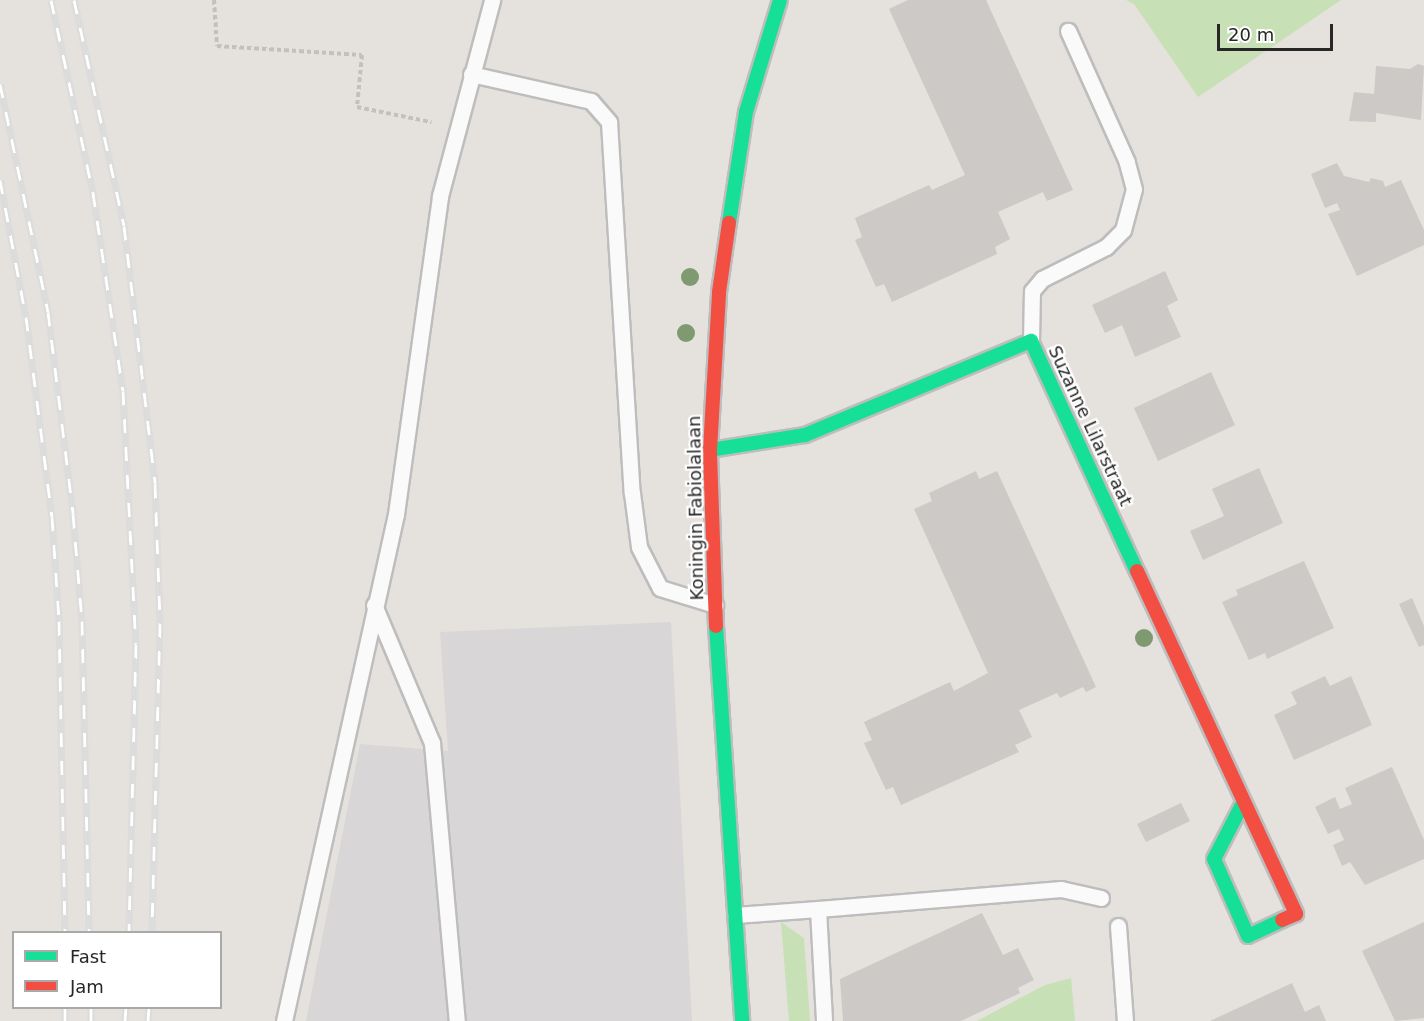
<!DOCTYPE html>
<html>
<head>
<meta charset="utf-8">
<style>
  body { margin:0 }
  #map { position:relative; width:1424px; height:1021px; overflow:hidden; background:#e5e1dc; font-family:"DejaVu Sans",sans-serif }
  div>[style] { position:absolute }
  [style*='--x'] { left:calc(var(--x)*1px); top:calc(var(--y)*1px); width:calc(var(--w)*1px); rotate:calc(var(--a)*1deg) }
  .industrial>* { inset:0; background:#d9d6d8 }
  .green>* { inset:0; background:#c8e0b5 }
  .building>* { inset:0; background:#ccc9c6 }
  .path>* { height:4px; margin-top:-2px; transform-origin:0; background:repeating-linear-gradient(90deg,#c2c1c0 0 4.5px,transparent 0 7.5px) }
  .roads { filter:drop-shadow(2px 0 #bebdbe) drop-shadow(-2px 0 #bebdbe) drop-shadow(0 2px #bebdbe) drop-shadow(0 -2px #bebdbe) }
  .lane>* { height:15px; margin:-7.5px; padding:0 7.5px; transform-origin:7.5px; border-radius:7.5px; background:#fbfafa }
  .fast>* { height:14px; margin:-7px; padding:0 7px; transform-origin:7px; border-radius:7px; background:#16e098 }
  .jam>* { height:14px; margin:-7px; padding:0 7px; transform-origin:7px; border-radius:7px; background:#f24e42 }
  .rail>* { height:7px; margin-top:-3.5px; transform-origin:0; background:repeating-linear-gradient(90deg,#fff 0 14px,#dcdcdd 0 28px); box-sizing:border-box; border-block:2px solid #dcdcdd }
  .trees>* { width:18px; height:18px; margin:-9px; border-radius:50%; background:#7f9a71 }
  span { translate:-50% -50%; white-space:nowrap; text-align:center; line-height:1.15; -webkit-text-stroke:4.5px #fff; paint-order:stroke }
  .street-label { font-size:18px; color:#272727 }
  .legend { position:absolute; left:12px; top:931px; width:210px; height:78px; box-sizing:border-box; background:#fff; border:2px solid #a9a9a9; margin:0; padding:8px 10px; list-style:none; font-size:18px; color:#272727 }
  .legend li { display:flex; align-items:center; gap:12px; height:30px }
  .legend b { width:30px; border:2px solid #a9a9a9 }
  .scale { position:absolute; left:1217px; top:24px; width:116px; height:27px; box-sizing:border-box; border:3px solid #272727; border-top:0; padding-left:8px; font-size:18px; line-height:21px; white-space:nowrap; color:#272727; -webkit-text-stroke:4px #fff; paint-order:stroke }
</style>
</head>
<body>
<div id="map">
  <div class="industrial">
    <i style="clip-path:polygon(671px 622px,692px 1021px,306px 1021px,360px 744px,448px 751px,440px 632px)"></i>
  </div>
  <div class="green">
    <i style="clip-path:polygon(1126px 0,1341px 0,1198px 97px,1134px 4px)"></i>
    <i style="clip-path:polygon(781px 922px,804px 938px,810px 1021px,789px 1021px)"></i>
    <i style="clip-path:polygon(1071px 978px,1075px 1021px,977px 1021px,1045px 985px)"></i>
  </div>
  <div class="building">
    <i style="clip-path:polygon(908px 0,986px 0,1073px 190px,1047px 201px,1043px 192px,998px 212px,1010px 239px,995px 247px,997px 254px,892px 302px,884px 284px,876px 287px,855px 240px,862px 237px,855px 218px,929px 185px,932px 190px,965px 175px,889px 9px)"></i>
    <i style="clip-path:polygon(1418px 64px,1424px 66px,1421px 120px,1376px 113px,1376px 122px,1349px 121px,1354px 92px,1374px 94px,1376px 66px,1410px 69px)"></i>
    <i style="clip-path:polygon(1337px 163px,1344px 176px,1369px 182px,1371px 178px,1383px 181px,1385px 187px,1401px 180px,1424px 230px,1424px 245px,1357px 276px,1328px 214px,1340px 210px,1337px 203px,1325px 208px,1311px 174px)"></i>
    <i style="clip-path:polygon(1165px 271px,1178px 300px,1167px 306px,1181px 337px,1135px 357px,1122px 325px,1105px 333px,1092px 305px)"></i>
    <i style="clip-path:polygon(1211px 372px,1235px 425px,1158px 461px,1134px 408px)"></i>
    <i style="clip-path:polygon(1259px 468px,1283px 523px,1203px 560px,1190px 531px,1224px 516px,1212px 489px)"></i>
    <i style="clip-path:polygon(976px 471px,979px 479px,997px 471px,1096px 687px,1086px 692px,1083px 687px,1060px 698px,1057px 693px,1019px 710px,1032px 737px,1015px 745px,1019px 752px,901px 805px,893px 787px,886px 790px,864px 743px,872px 740px,864px 722px,950px 682px,954px 691px,988px 673px,914px 509px,932px 501px,929px 493px)"></i>
    <i style="clip-path:polygon(1304px 561px,1334px 628px,1267px 659px,1265px 653px,1249px 660px,1222px 602px,1238px 595px,1236px 590px)"></i>
    <i style="clip-path:polygon(1412px 598px,1424px 626px,1424px 645px,1419px 647px,1399px 604px)"></i>
    <i style="clip-path:polygon(1325px 676px,1330px 686px,1351px 676px,1372px 725px,1294px 760px,1274px 715px,1297px 704px,1291px 692px)"></i>
    <i style="clip-path:polygon(1392px 767px,1424px 840px,1424px 859px,1365px 885px,1350px 862px,1342px 866px,1333px 845px,1344px 840px,1339px 829px,1328px 834px,1315px 807px,1335px 797px,1340px 809px,1352px 804px,1345px 788px)"></i>
    <i style="clip-path:polygon(1181px 803px,1190px 821px,1146px 842px,1137px 824px)"></i>
    <i style="clip-path:polygon(982px 913px,1003px 955px,1018px 948px,1034px 980px,1018px 988px,1020px 993px,961px 1021px,843px 1021px,840px 979px)"></i>
    <i style="clip-path:polygon(1424px 922px,1424px 1018px,1395px 1021px,1362px 951px)"></i>
    <i style="clip-path:polygon(1292px 983px,1305px 1012px,1319px 1005px,1326px 1021px,1210px 1021px)"></i>
  </div>
  <div class="path">
    <i style="--x:214;--y:0;--w:46;--a:86.3"></i>
    <i style="--x:217;--y:46;--w:145;--a:3.6"></i>
    <i style="--x:362;--y:55;--w:52;--a:95.5"></i>
    <i style="--x:357;--y:107;--w:76;--a:11.5"></i>
  </div>
  <div class="roads">
    <div class="lane">
      <i style="--x:471;--y:74;--w:123;--a:12.7"></i>
      <i style="--x:591;--y:101;--w:28;--a:49"></i>
      <i style="--x:609;--y:122;--w:372;--a:86.5"></i>
      <i style="--x:632;--y:493;--w:54;--a:82.6"></i>
      <i style="--x:639;--y:547;--w:46;--a:62.9"></i>
      <i style="--x:660;--y:588;--w:58;--a:17.2"></i>
      <i style="--x:1031;--y:341;--w:50;--a:-88.9"></i>
      <i style="--x:1032;--y:291;--w:16;--a:-50"></i>
      <i style="--x:1042;--y:279;--w:72;--a:-26.6"></i>
      <i style="--x:1106;--y:247;--w:24;--a:-45"></i>
      <i style="--x:1123;--y:230;--w:42;--a:-75"></i>
      <i style="--x:1134;--y:189;--w:28;--a:-105"></i>
      <i style="--x:1127;--y:162;--w:144;--a:-114.2"></i>
      <i style="--x:374;--y:605;--w:150;--a:67.2"></i>
      <i style="--x:432;--y:743;--w:279;--a:84.9"></i>
      <i style="--x:818;--y:909;--w:244;--a:-4.7"></i>
      <i style="--x:1061;--y:889;--w:41;--a:12.7"></i>
      <i style="--x:735;--y:915;--w:83;--a:-4.1"></i>
      <i style="--x:818;--y:909;--w:112;--a:86.9"></i>
      <i style="--x:1118;--y:926;--w:95;--a:85.8"></i>
      <i style="--x:284;--y:1021;--w:519;--a:-77.54"></i>
      <i style="--x:396;--y:514;--w:321;--a:-82.1"></i>
      <i style="--x:440;--y:196;--w:203;--a:-75.1"></i>
    </div>
    <div class="fast">
      <i style="--x:729;--y:223;--w:112;--a:-81.3"></i>
      <i style="--x:746;--y:112;--w:117;--a:-73.1"></i>
      <i style="--x:710;--y:450;--w:96;--a:-9"></i>
      <i style="--x:805;--y:435;--w:245;--a:-22.6"></i>
      <i style="--x:1031;--y:341;--w:253;--a:65.3"></i>
      <i style="--x:716;--y:626;--w:396;--a:86.2"></i>
      <i style="--x:1243;--y:803;--w:63;--a:117.4"></i>
      <i style="--x:1214;--y:859;--w:84;--a:66.2"></i>
      <i style="--x:1248;--y:936;--w:38;--a:-25"></i>
    </div>
    <div class="jam">
      <i style="--x:1137;--y:571;--w:378;--a:65.1"></i>
      <i style="--x:1296;--y:914;--w:15;--a:157"></i>
      <i style="--x:716;--y:626;--w:176;--a:-92"></i>
      <i style="--x:710;--y:450;--w:158;--a:-86.7"></i>
      <i style="--x:719;--y:292;--w:70;--a:-81.8"></i>
    </div>
  </div>
  <div class="rail">
    <i style="--x:51;--y:0;--w:198;--a:77.7"></i>
    <i style="--x:93;--y:193;--w:200;--a:81.4"></i>
    <i style="--x:123;--y:391;--w:253;--a:87.1"></i>
    <i style="--x:136;--y:644;--w:288;--a:91.4"></i>
    <i style="--x:74;--y:0;--w:231;--a:77.5"></i>
    <i style="--x:124;--y:226;--w:260;--a:83.1"></i>
    <i style="--x:155;--y:484;--w:139;--a:87.9"></i>
    <i style="--x:160;--y:623;--w:309;--a:91.5"></i>
    <i style="--x:0;--y:84;--w:233;--a:78.1"></i>
    <i style="--x:48;--y:312;--w:204;--a:82.9"></i>
    <i style="--x:73;--y:514;--w:107;--a:85.2"></i>
    <i style="--x:82;--y:621;--w:311;--a:88.7"></i>
    <i style="--x:0;--y:180;--w:139;--a:79.3"></i>
    <i style="--x:26;--y:317;--w:202;--a:82.6"></i>
    <i style="--x:52;--y:517;--w:104;--a:86.1"></i>
    <i style="--x:59;--y:621;--w:311;--a:88.9"></i>
    <i style="--x:65;--y:1008;--w:13;--a:90"></i>
    <i style="--x:91;--y:1008;--w:13;--a:90"></i>
    <i style="--x:125;--y:1021;--w:13;--a:-86"></i>
    <i style="--x:148;--y:1021;--w:13;--a:-86"></i>
  </div>
  <div class="trees">
    <i style="left:690px;top:277px"></i>
    <i style="left:686px;top:333px"></i>
    <i style="left:1144px;top:638px"></i>
  </div>
  <div class="street-label">
    <span style="left:1090px;top:426px;rotate:65deg">Suzanne Lilarstraat</span>
    <span style="left:696px;top:508px;rotate:-91deg">Koningin Fabiolalaan</span>
  </div>
  <ul class="legend">
  <li><b style="height:8px;background:#16e098"></b>Fast</li>
  <li><b style="height:8px;background:#f24e42"></b>Jam</li>
  </ul>
  <div class="scale">20 m</div>
</div>
</body>
</html>
